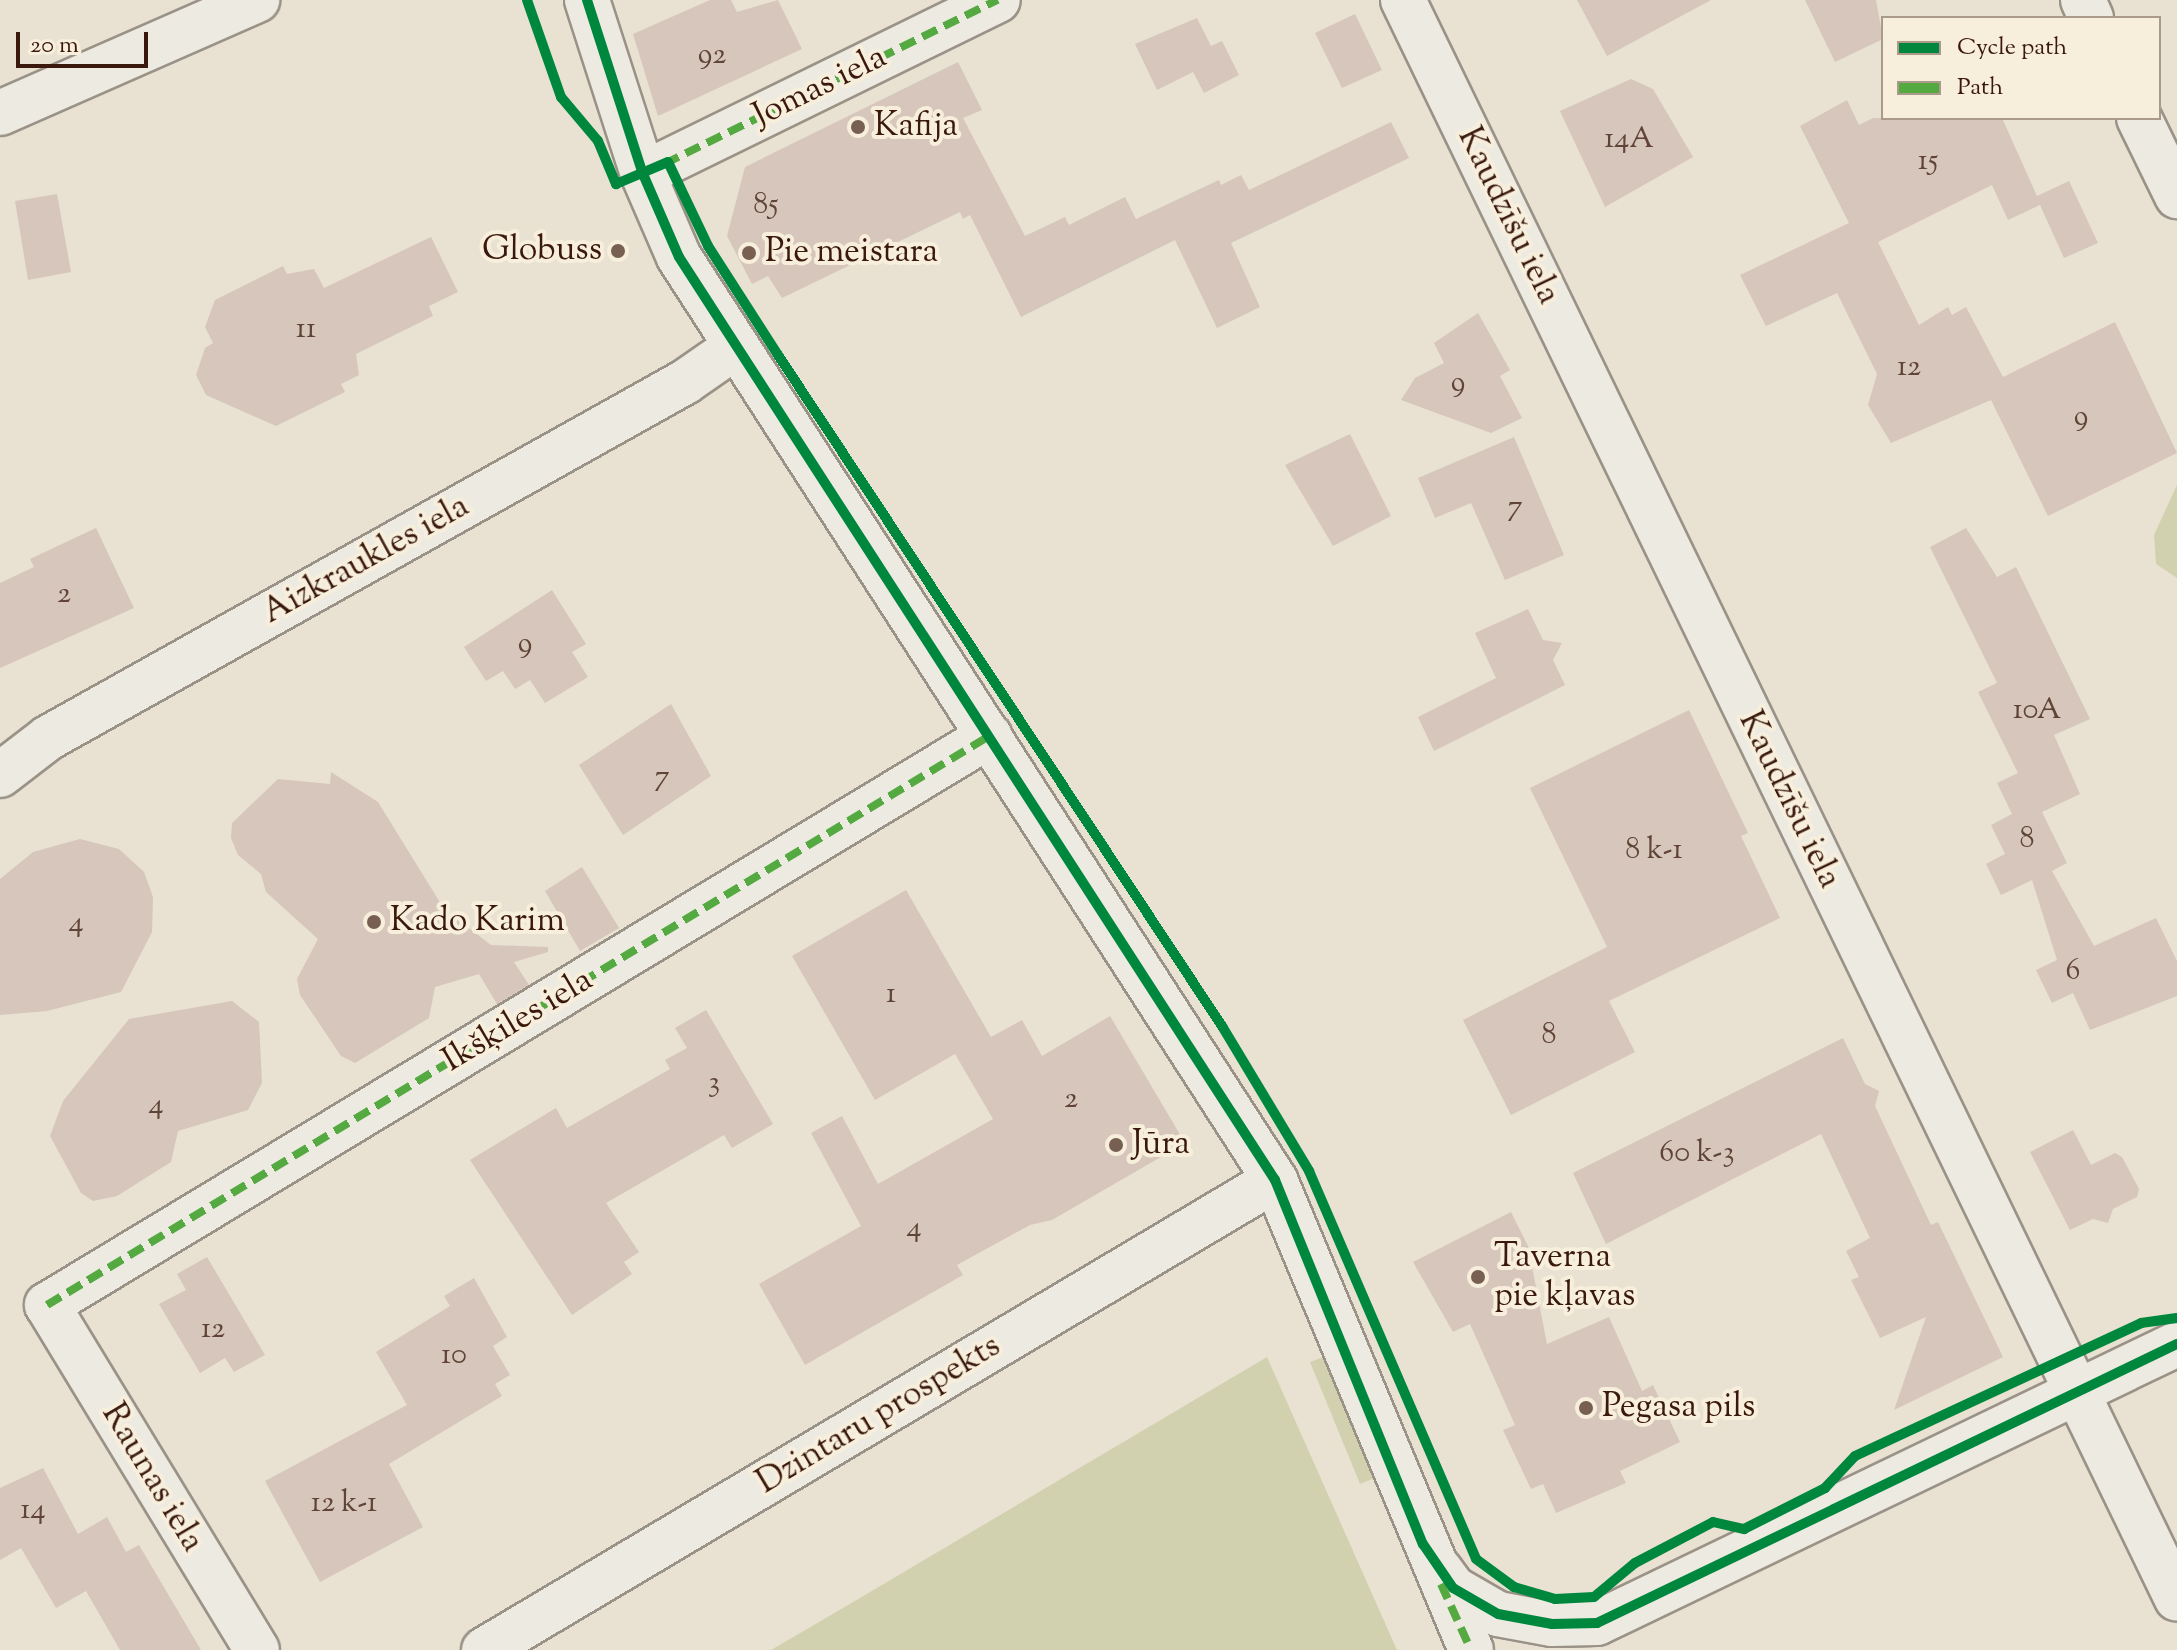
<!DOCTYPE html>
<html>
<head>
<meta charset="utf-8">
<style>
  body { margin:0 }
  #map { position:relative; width:2177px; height:1650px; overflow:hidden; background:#e9e2d2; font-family:"Sorts Mill Goudy",serif }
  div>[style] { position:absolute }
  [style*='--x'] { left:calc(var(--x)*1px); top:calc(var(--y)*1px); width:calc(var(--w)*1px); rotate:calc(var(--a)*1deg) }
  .green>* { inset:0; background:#d2d1af }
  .building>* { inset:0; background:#d6c6bb }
  .roads { filter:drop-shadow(2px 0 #9a9287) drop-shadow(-2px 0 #9a9287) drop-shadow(0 2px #9a9287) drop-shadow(0 -2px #9a9287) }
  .minor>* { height:44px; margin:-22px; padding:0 22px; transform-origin:22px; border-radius:22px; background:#edeae2 }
  .quiet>* { height:8px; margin-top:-4px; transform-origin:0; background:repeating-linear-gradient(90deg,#55a941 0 16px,transparent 0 24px) }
  .cycleway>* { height:10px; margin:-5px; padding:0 5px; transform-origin:5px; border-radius:5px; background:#00873e }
  .dots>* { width:22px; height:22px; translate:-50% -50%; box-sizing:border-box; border:4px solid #f7eedc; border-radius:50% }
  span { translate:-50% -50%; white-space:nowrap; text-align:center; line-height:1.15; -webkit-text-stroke:8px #f7eedc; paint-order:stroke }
  .number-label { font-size:30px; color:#614438 }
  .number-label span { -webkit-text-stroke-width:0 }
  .street-label { font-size:34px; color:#3a190c }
  .poi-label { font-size:34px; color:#3a190c }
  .left { translate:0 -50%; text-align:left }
  .right { translate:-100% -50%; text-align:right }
  .legend { position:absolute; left:1881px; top:16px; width:280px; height:104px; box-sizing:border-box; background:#f7eedc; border:2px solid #ab9989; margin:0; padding:10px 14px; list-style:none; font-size:24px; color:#3a190c }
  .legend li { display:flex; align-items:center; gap:16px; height:40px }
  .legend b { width:40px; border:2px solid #ab9989 }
  .scale { position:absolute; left:16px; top:32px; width:132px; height:36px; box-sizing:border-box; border:4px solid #3a190c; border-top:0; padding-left:10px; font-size:24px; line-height:28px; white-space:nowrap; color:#3a190c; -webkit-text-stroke:6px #f7eedc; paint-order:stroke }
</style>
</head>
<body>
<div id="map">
  <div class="green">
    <i style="clip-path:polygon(2177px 485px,2177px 578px,2156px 564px,2154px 535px)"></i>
    <i style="clip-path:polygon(1326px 1356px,1375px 1478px,1360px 1484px,1310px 1362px)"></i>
    <i style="clip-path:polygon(1267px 1357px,1397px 1650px,771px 1650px,843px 1608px)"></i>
  </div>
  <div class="building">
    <i style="clip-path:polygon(710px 0,731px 0,737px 12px,778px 0,802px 49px,658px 116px,633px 34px)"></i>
    <i style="clip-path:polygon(1577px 0,1711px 0,1607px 56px)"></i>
    <i style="clip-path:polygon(1805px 0,1876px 0,1883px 39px,1835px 62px)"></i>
    <i style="clip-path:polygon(1355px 14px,1382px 70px,1342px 88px,1315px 33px)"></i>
    <i style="clip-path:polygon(1197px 18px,1211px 46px,1222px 41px,1239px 75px,1204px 93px,1193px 72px,1157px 90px,1135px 44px)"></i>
    <i style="clip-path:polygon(958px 62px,982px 110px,963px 118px,1025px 236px,1065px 217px,1069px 225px,1125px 197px,1136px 219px,1219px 180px,1221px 185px,1241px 175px,1249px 190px,1391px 122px,1409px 158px,1231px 243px,1260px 307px,1217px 328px,1175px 240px,1021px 317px,970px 215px,963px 219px,960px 212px,782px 298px,768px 276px,752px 284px,727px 236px,745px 167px)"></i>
    <i style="clip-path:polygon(1631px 79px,1653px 89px,1693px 157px,1605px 207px,1560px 111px)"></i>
    <i style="clip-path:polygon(1847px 100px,1859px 125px,1873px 118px,2002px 118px,2037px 196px,2069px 181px,2098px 243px,2064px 258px,2040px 205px,2008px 220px,1992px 185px,1878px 242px,1919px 325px,1948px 307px,1952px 315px,1966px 307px,2003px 377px,2115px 322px,2177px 453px,2048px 516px,1991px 400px,1891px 443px,1868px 405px,1877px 374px,1837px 293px,1766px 326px,1740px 275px,1849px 223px,1800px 126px)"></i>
    <i style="clip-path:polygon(57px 194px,71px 272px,28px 280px,15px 201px)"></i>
    <i style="clip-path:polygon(431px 237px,458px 292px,429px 306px,433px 316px,356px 354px,359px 375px,341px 384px,345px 392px,276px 426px,206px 395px,196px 375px,205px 348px,213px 343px,205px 327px,215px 300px,283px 266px,287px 274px,314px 269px,324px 288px)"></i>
    <i style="clip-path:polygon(1478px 313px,1510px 370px,1500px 376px,1522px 418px,1491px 433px,1401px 400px,1415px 378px,1444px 363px,1434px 343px)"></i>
    <i style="clip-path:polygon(1350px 434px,1391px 516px,1333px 546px,1285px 465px)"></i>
    <i style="clip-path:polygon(1514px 437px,1564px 555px,1505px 580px,1471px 503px,1435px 518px,1418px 478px)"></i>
    <i style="clip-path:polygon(96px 528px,134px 608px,0 668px,0 583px,34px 567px,30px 559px)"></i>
    <i style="clip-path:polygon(1966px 528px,1997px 577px,2016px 567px,2090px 719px,2054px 735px,2080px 794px,2042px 812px,2067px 863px,2052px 871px,2094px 946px,2156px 918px,2177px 961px,2177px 996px,2090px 1030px,2073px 993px,2052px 1003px,2036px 970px,2057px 960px,2032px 880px,2001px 895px,1986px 864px,2005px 854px,1991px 825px,2012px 814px,1997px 783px,2018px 773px,1978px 692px,1997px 683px,1930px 547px)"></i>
    <i style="clip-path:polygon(552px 590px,586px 644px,572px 652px,588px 677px,545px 703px,530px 680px,515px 689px,503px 671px,486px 681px,464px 647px)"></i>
    <i style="clip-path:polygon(1528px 609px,1543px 640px,1562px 643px,1553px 660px,1565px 685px,1434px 751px,1418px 717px,1496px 678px,1475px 633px)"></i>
    <i style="clip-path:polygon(671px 704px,711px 776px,623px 835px,579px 765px)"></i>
    <i style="clip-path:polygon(1689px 710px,1748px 833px,1741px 836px,1780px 918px,1609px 1001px,1635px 1052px,1511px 1115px,1463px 1020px,1607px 947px,1530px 788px)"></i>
    <i style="clip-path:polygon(331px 772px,378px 802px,444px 909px,491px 945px,548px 947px,548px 952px,514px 962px,529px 985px,497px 1004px,479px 974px,435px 987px,429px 1018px,355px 1063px,341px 1056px,300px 995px,297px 979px,318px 939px,266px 892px,261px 874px,238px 855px,231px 838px,232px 823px,278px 779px,330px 784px)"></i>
    <i style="clip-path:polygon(80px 839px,119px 849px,144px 872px,153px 897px,152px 932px,121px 992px,47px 1011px,0 1015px,0 879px,33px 852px)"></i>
    <i style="clip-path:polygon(582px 867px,619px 928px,580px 951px,545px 891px)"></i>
    <i style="clip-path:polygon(906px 890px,991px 1037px,1022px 1020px,1042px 1056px,1110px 1016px,1185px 1143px,1052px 1220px,1030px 1225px,957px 1265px,963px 1275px,805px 1365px,759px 1284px,861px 1226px,811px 1133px,842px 1116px,878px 1184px,993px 1119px,955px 1054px,875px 1100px,792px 956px)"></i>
    <i style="clip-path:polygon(232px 1001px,259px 1022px,262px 1083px,248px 1110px,178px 1131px,171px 1162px,117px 1196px,93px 1201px,81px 1193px,50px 1136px,63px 1101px,129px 1019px)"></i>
    <i style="clip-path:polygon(706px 1010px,773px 1124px,732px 1148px,724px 1135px,606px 1203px,639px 1252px,624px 1262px,632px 1274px,572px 1315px,470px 1160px,556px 1108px,567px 1128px,670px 1069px,665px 1060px,687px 1048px,675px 1028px)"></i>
    <i style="clip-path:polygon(1843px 1038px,1865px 1084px,1879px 1091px,1875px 1106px,1931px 1225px,1938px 1222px,2003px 1357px,1894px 1410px,1926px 1317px,1880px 1338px,1851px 1280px,1859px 1277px,1846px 1251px,1870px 1238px,1821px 1134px,1606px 1244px,1573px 1173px)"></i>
    <i style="clip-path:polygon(2073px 1130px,2091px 1165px,2115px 1153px,2122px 1157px,2139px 1189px,2137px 1197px,2113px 1209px,2108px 1223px,2093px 1219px,2070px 1230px,2030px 1152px)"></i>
    <i style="clip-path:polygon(1511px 1212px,1528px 1246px,1547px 1344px,1609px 1317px,1642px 1391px,1653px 1385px,1680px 1442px,1620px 1471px,1626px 1483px,1556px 1513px,1543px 1484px,1531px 1489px,1503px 1430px,1515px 1425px,1470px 1324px,1453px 1332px,1413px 1262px)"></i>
    <i style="clip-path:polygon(207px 1257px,265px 1355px,234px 1372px,225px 1358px,200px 1373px,159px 1304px,186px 1290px,177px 1274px)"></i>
    <i style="clip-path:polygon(474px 1278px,507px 1337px,493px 1346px,510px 1375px,495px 1384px,502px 1396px,389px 1464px,423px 1527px,320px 1582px,265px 1481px,407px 1405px,376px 1352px,450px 1306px,444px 1296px)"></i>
    <i style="clip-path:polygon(43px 1468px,78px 1534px,107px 1517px,126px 1552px,139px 1545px,201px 1650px,120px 1650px,86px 1591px,56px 1608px,21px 1548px,0 1560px,0 1488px)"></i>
  </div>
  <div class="roads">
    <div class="minor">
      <i style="--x:587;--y:0;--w:183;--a:72.2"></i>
      <i style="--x:643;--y:174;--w:90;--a:66.6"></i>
      <i style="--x:679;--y:257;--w:1099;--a:57.15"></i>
      <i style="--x:1275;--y:1180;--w:509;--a:67.36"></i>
      <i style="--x:1403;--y:0;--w:1776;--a:64.17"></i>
      <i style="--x:2083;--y:0;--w:20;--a:66"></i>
      <i style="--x:0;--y:113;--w:281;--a:-23.7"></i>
      <i style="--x:2139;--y:118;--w:87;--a:64"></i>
      <i style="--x:643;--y:174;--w:395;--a:-26.1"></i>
      <i style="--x:0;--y:775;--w:61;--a:-37.6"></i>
      <i style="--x:48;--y:738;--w:730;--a:-29.2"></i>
      <i style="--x:685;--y:382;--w:60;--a:-34.8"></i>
      <i style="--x:1440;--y:1570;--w:22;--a:54"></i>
      <i style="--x:1453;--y:1588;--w:52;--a:30"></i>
      <i style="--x:1498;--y:1614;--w:55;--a:10.5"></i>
      <i style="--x:1552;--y:1624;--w:45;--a:-1.3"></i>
      <i style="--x:1597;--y:1623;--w:644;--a:-25.69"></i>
      <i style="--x:257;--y:1650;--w:404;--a:-121.3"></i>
      <i style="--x:47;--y:1305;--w:1101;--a:-31.13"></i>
      <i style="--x:484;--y:1650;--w:920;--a:-30.72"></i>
    </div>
  </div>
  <div class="quiet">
    <i style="--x:664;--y:164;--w:372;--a:-26.2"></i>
    <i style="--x:47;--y:1305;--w:1101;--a:-31.13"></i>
    <i style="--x:1441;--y:1584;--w:72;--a:65.6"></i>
  </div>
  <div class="cycleway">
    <i style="--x:527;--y:0;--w:103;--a:70.7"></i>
    <i style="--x:561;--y:97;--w:57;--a:49.9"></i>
    <i style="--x:598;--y:141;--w:47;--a:67.3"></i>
    <i style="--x:616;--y:184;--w:56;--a:-22.9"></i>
    <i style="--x:668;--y:162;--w:93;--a:64.5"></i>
    <i style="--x:708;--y:246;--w:130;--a:57.3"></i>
    <i style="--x:778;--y:355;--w:805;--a:56.51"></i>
    <i style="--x:1222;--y:1026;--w:169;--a:59"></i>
    <i style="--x:1309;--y:1171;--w:422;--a:66.7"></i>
    <i style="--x:1476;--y:1559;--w:47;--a:36.4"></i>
    <i style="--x:1514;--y:1587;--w:43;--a:16.3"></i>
    <i style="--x:1555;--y:1599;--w:39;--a:-3"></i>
    <i style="--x:1594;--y:1597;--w:53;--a:-39.7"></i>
    <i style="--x:1635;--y:1563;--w:88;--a:-27.7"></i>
    <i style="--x:1713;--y:1522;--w:32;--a:13"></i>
    <i style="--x:1744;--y:1529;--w:91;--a:-26.8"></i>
    <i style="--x:1825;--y:1488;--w:44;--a:-46.8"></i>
    <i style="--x:1855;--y:1456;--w:315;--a:-24.9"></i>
    <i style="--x:2141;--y:1323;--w:36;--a:-8"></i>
    <i style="--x:587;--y:0;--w:183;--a:72.2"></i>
    <i style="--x:643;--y:174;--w:90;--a:66.6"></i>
    <i style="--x:679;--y:257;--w:1099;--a:57.15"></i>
    <i style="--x:1275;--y:1180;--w:393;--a:67.9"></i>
    <i style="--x:1423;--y:1544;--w:53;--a:55.7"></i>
    <i style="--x:1453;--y:1588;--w:52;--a:30"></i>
    <i style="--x:1498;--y:1614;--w:55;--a:10.5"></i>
    <i style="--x:1552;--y:1624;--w:45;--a:-1.3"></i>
    <i style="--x:1597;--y:1623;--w:644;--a:-25.69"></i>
  </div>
  <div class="dots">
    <i style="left:858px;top:127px;background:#775f51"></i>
    <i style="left:618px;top:251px;background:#775f51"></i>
    <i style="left:749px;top:253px;background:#775f51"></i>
    <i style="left:374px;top:922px;background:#775f51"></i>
    <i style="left:1116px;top:1145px;background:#775f51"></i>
    <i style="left:1478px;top:1277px;background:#775f51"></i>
    <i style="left:1586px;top:1408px;background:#775f51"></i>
  </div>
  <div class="number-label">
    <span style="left:712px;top:56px">92</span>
    <span style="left:1629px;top:140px">14A</span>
    <span style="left:1928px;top:162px">15</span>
    <span style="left:766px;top:206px">85</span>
    <span style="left:306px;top:330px">11</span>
    <span style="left:1909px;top:368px">12</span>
    <span style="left:1458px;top:384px">9</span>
    <span style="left:2081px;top:418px">9</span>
    <span style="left:1515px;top:508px">7</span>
    <span style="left:64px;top:595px">2</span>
    <span style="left:525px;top:645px">9</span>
    <span style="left:2037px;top:711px">10A</span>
    <span style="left:662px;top:778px">7</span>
    <span style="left:2027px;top:840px">8</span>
    <span style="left:1654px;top:851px">8 k-1</span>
    <span style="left:76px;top:924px">4</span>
    <span style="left:2073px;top:972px">6</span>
    <span style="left:891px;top:995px">1</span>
    <span style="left:1549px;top:1036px">8</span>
    <span style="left:714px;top:1084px">3</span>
    <span style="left:1071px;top:1100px">2</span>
    <span style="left:156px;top:1106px">4</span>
    <span style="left:1697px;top:1154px">60 k-3</span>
    <span style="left:914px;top:1229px">4</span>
    <span style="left:213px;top:1330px">12</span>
    <span style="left:454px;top:1356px">10</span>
    <span style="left:344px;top:1504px">12 k-1</span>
    <span style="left:33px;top:1511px">14</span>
  </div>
  <div class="street-label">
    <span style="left:820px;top:87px;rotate:-26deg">Jomas iela</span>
    <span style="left:1508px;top:216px;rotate:64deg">Kaudzīšu iela</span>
    <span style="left:366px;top:560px;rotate:-29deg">Aizkraukles iela</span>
    <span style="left:1789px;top:800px;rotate:64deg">Kaudzīšu iela</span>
    <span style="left:518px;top:1021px;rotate:-31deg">Ikšķiles iela</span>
    <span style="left:879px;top:1415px;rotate:-31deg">Dzintaru prospekts</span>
    <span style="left:152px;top:1478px;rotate:59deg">Raunas iela</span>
  </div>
  <div class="poi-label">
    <span class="left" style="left:874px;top:127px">Kafija</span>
    <span class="right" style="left:602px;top:251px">Globuss</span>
    <span class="left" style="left:765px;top:253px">Pie meistara</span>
    <span class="left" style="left:390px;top:922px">Kado Karim</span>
    <span class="left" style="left:1132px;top:1145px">Jūra</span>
    <span class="left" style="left:1494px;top:1277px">Taverna<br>pie kļavas</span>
    <span class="left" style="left:1602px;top:1408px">Pegasa pils</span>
  </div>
  <ul class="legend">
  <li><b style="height:10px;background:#00873e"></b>Cycle path</li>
  <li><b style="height:10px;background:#55a941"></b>Path</li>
  </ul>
  <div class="scale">20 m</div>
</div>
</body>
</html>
